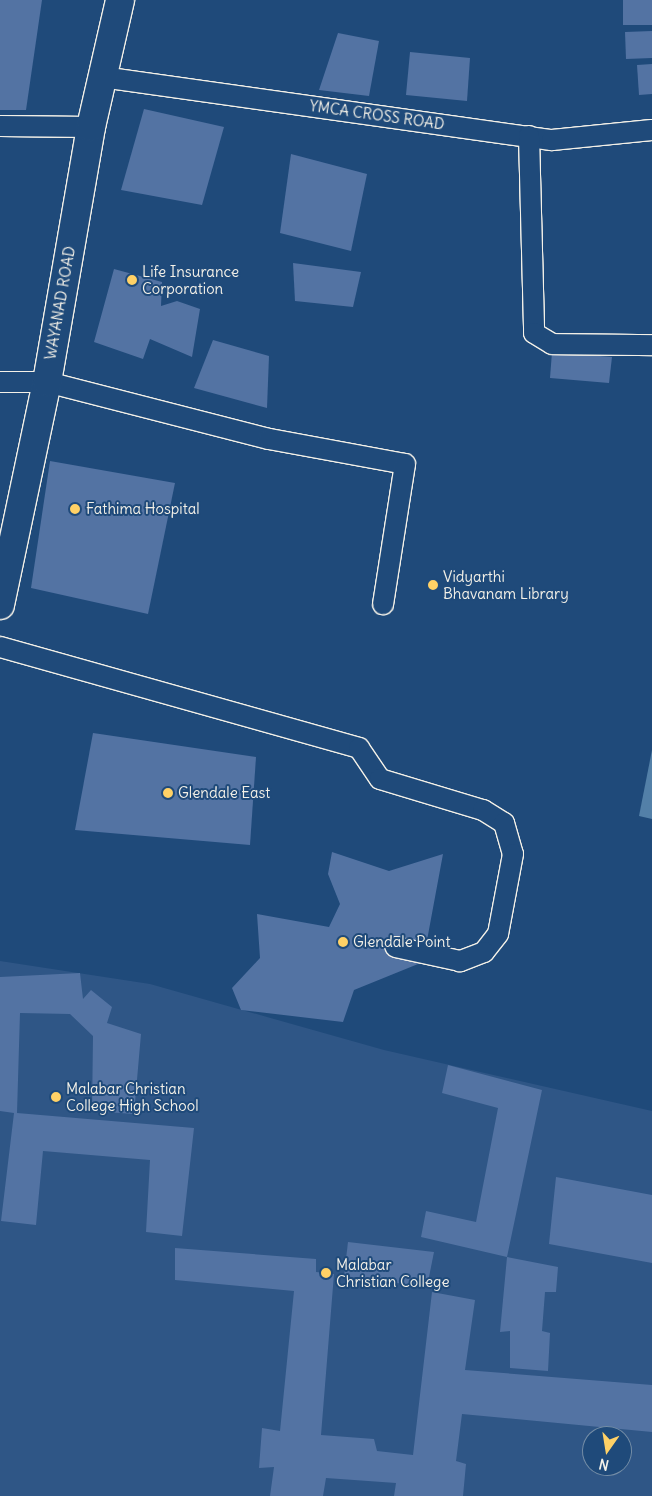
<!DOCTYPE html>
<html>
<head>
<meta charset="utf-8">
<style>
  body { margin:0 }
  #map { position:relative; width:652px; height:1496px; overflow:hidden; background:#1f4a7a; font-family:Delius,sans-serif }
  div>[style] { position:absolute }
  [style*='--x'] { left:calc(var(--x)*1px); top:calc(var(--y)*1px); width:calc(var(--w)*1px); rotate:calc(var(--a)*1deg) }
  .built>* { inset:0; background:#2f5686 }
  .water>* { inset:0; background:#5380a8 }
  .building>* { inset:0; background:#5373a3 }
  .roads { filter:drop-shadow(1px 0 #f4f1e8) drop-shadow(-1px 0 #f4f1e8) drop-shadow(0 1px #f4f1e8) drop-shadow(0 -1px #f4f1e8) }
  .street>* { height:20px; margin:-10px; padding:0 10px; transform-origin:10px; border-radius:10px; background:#1f4a7a }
  .primary>* { height:28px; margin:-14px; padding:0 14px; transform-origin:14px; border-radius:14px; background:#1f4a7a }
  .dots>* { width:14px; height:14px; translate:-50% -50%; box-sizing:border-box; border:2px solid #1f4a7a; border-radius:50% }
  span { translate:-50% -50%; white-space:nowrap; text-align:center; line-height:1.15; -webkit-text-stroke:4px #1f4a7a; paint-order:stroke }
  .street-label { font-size:15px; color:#f4f1e8 }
  .poi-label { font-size:15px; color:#f4f1e8 }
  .left { translate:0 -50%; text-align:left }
  .north { position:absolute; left:582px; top:1426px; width:50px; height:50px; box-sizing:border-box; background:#1f4a7a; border:1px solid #748da6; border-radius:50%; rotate:193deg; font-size:14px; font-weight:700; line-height:20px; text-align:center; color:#f4f1e8 }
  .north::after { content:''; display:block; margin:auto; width:18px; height:22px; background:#ffd166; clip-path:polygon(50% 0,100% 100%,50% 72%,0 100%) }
</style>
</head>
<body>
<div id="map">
  <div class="built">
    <i style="clip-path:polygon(evenodd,0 961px,150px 984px,384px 1050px,652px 1111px,652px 1496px,0 1496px,0 961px,592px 1436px,622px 1436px,622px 1466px,592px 1466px,592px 1436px)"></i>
  </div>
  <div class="water">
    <i style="clip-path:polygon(652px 750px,652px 819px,639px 816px)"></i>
  </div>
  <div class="building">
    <i style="clip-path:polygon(0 0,42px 0,26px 110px,0 110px)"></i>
    <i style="clip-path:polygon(623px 0,652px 0,652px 25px,623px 25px)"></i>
    <i style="clip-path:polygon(652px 31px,652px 58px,626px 59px,625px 32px)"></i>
    <i style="clip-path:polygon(338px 33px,379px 41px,369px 96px,319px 90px)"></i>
    <i style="clip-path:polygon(410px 52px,470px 58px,467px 101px,406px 95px)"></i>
    <i style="clip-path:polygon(652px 64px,652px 94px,639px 95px,637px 65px)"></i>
    <i style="clip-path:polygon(144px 109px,224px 127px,202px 205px,121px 190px)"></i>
    <i style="clip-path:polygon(291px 154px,367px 174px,351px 251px,280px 233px)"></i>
    <i style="clip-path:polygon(293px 263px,361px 272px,353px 307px,295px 301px)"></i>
    <i style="clip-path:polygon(114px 269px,162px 282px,161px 306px,177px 301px,200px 309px,192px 357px,150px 339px,143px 359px,94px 342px)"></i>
    <i style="clip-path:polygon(213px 340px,269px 356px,267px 408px,194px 388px)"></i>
    <i style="clip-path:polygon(552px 352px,612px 357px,609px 383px,550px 378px)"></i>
    <i style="clip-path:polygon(50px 461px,175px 483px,148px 614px,31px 588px)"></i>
    <i style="clip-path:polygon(93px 733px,256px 757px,250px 845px,75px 830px)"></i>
    <i style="clip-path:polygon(332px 852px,389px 871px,443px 854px,423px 962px,354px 990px,343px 1022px,241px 1010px,232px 988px,260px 958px,257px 914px,329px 927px,340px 904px,328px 874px)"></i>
    <i style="clip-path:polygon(80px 973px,83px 999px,91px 990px,112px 1007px,107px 1023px,141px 1034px,134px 1114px,92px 1111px,93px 1036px,70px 1014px,20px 1013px,17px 1113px,194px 1128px,182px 1236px,146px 1232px,150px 1160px,43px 1151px,36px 1225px,1px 1221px,14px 1113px,0 1111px,0 977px)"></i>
    <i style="clip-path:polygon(448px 1065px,542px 1090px,507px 1257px,421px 1237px,426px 1211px,476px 1222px,498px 1108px,442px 1093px)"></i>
    <i style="clip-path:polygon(556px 1177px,652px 1195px,652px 1263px,549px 1244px)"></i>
    <i style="clip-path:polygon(348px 1242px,434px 1252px,427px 1287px,344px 1276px)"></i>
    <i style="clip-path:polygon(175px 1248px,316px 1259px,316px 1272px,334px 1274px,321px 1435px,374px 1439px,377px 1451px,413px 1455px,432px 1292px,475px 1300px,465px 1370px,652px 1385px,652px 1432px,462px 1414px,456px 1461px,466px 1464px,463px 1496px,394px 1496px,396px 1483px,326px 1478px,323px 1496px,270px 1496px,274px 1467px,259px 1468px,262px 1428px,280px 1431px,294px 1291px,175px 1280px)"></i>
    <i style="clip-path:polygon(507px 1257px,558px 1267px,556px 1292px,545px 1292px,542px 1331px,550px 1333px,548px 1371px,510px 1368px,510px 1331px,500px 1332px)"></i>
  </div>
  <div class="roads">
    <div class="street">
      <i style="--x:102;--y:77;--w:454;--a:8"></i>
      <i style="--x:552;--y:140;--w:100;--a:-5.7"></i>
      <i style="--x:0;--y:126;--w:91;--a:0.6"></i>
      <i style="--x:529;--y:136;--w:197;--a:88.5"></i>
      <i style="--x:534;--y:333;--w:21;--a:31"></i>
      <i style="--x:552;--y:344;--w:100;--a:0.6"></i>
      <i style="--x:0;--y:382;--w:47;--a:0"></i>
      <i style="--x:47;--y:382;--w:229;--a:14.4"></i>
      <i style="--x:269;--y:439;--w:138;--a:10.4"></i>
      <i style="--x:405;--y:464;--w:142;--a:98.9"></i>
      <i style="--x:0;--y:647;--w:373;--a:15.7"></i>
      <i style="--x:359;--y:748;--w:37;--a:56"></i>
      <i style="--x:380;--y:779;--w:108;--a:16.8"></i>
      <i style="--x:483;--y:810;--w:25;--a:32"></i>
      <i style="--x:504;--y:823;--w:32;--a:74"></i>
      <i style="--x:513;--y:854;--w:81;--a:100.6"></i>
      <i style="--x:498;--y:934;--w:23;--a:128"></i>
      <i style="--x:484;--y:952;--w:26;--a:159"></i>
      <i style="--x:460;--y:961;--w:66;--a:-167.7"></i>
    </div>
    <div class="primary">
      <i style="--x:0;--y:605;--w:228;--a:-78.1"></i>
      <i style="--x:47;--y:382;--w:259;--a:-80.2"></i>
      <i style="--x:91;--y:127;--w:130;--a:-77.1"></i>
    </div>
  </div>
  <div class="dots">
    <i style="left:132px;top:280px;background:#ffd166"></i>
    <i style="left:75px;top:509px;background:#ffd166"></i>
    <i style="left:433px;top:585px;background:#ffd166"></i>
    <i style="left:168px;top:793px;background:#ffd166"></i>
    <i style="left:343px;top:942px;background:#ffd166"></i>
    <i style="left:56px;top:1097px;background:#ffd166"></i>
    <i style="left:326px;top:1273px;background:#ffd166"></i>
  </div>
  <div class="street-label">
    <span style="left:377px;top:115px;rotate:8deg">YMCA CROSS ROAD</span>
    <span style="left:60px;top:303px;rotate:-80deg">WAYANAD ROAD</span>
  </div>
  <div class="poi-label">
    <span class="left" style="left:142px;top:280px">Life Insurance<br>Corporation</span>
    <span class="left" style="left:86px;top:509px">Fathima Hospital</span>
    <span class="left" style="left:443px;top:585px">Vidyarthi<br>Bhavanam Library</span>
    <span class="left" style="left:178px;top:793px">Glendale East</span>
    <span class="left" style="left:353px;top:942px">Glendale Point</span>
    <span class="left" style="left:66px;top:1097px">Malabar Christian<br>College High School</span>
    <span class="left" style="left:336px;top:1273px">Malabar<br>Christian College</span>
  </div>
  <div class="north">N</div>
</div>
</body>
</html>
